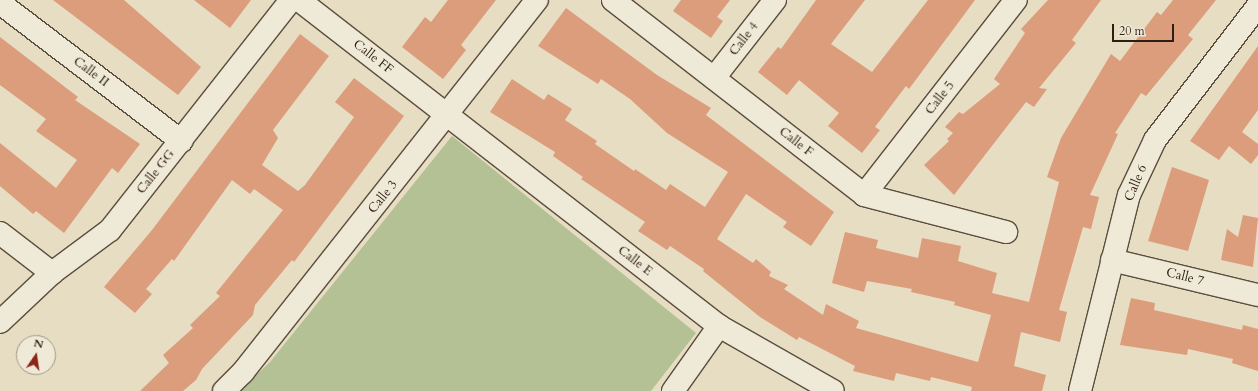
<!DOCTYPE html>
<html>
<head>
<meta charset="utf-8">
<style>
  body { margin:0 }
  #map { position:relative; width:1258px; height:391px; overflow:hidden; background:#e6ddc2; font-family:Cardo,serif }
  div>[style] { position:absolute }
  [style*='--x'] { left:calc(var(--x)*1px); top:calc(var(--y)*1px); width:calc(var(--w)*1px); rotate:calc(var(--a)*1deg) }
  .green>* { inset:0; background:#b4c194 }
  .building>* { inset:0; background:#dc9d7c }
  .roads { filter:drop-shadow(1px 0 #5c4d3e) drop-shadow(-1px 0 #5c4d3e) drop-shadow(0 1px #5c4d3e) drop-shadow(0 -1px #5c4d3e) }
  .street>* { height:22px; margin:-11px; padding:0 11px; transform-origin:11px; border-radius:11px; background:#efe9d7 }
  span { translate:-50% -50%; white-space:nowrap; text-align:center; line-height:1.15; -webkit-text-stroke:4px #efe9d7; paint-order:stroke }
  .street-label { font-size:13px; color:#2e1d12 }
  .north { position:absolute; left:16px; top:335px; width:40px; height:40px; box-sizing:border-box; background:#efe9d7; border:1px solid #a29788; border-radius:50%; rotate:13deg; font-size:11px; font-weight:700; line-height:16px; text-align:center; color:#2e1d12 }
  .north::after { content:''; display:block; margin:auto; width:14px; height:18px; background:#8f2418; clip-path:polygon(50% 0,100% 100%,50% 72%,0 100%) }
  .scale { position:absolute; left:1112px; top:24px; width:62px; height:18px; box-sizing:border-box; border:2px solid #2e1d12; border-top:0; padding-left:5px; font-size:12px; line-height:14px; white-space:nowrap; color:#2e1d12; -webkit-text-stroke:3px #efe9d7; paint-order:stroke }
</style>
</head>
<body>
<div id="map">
  <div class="green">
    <i style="clip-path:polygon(452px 136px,696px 333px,651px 391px,239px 391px,270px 362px)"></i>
  </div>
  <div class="building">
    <i style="clip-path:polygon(53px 0,124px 0,201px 67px,178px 95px)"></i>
    <i style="clip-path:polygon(194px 0,251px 0,230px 28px)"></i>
    <i style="clip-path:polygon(448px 0,496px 0,461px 45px,466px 50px,443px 79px,402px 47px,425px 17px,431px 22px)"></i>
    <i style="clip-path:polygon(681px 0,730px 0,717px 17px,723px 21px,711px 38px,673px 11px)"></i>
    <i style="clip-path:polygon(816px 0,865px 0,831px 44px,872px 72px,928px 0,975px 0,909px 89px,906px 86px,875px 127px,880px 130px,862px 153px,828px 126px,839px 113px,799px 80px,787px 95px,758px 72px,778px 47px,781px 49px)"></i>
    <i style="clip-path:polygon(1048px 0,1101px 0,1072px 40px,1076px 43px,1039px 88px,1047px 89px,1034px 107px,1026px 102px,954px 195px,924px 165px,949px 141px,947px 139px,953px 133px,945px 127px,959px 112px,963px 114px,1000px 84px,994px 79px,1025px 33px,1021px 29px)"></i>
    <i style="clip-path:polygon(1173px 0,1216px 0,1188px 35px,1193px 39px,1146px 96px,1141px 93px,1115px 133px,1118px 134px,1090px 195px,1099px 197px,1091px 229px,1083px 227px,1059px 310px,1067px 312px,1060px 342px,1021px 332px,1014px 366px,1046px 375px,1042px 391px,971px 391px,972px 387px,931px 377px,930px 381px,896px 373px,894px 381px,853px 371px,855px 366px,799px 337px,797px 340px,760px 317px,703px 271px,704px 269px,670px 246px,667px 250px,638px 231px,645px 222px,581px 179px,583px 177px,553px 156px,555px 152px,490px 112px,512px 79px,544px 100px,548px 94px,572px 109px,565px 120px,597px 141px,595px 144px,634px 171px,635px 169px,666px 190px,670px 184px,705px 207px,728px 172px,667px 133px,630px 99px,601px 79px,598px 84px,538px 46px,566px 8px,657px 75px,711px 108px,706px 115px,834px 212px,811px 246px,783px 227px,787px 222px,746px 194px,717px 239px,753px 263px,756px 259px,771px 272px,769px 276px,788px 285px,784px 289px,823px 315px,826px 304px,859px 321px,856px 328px,978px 362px,991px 315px,954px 305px,955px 302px,911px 292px,912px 289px,867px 281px,864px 292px,832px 283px,845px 232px,878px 240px,876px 248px,918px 258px,922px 238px,961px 246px,958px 261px,997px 273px,992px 293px,1029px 302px,1059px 182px,1047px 177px,1061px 138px,1111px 54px,1120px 61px,1157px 12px,1161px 15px)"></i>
    <i style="clip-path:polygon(300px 34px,329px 56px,273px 130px,278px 138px,262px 165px,298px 191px,305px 185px,354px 117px,335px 102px,354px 78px,404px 116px,294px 262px,292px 260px,255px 305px,253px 315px,202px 369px,196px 380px,183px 391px,140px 391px,169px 363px,163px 355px,193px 328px,190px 325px,220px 296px,216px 293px,283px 210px,254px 189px,250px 194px,232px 180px,174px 261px,172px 259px,146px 289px,152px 294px,135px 313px,104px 287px,152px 230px)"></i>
    <i style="clip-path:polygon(0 37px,78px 97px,75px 100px,140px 144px,118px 173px,112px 168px,64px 233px,36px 211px,33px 214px,0 186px,0 143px,56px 188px,77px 160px,36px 131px,46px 119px,0 85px)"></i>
    <i style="clip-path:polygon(1258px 46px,1258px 110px,1242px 132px,1258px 144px,1258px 155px,1251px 164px,1229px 146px,1219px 160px,1190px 141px)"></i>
    <i style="clip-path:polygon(1172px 167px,1209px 180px,1188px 251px,1148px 241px)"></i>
    <i style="clip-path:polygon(1243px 215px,1258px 218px,1253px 267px,1221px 260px,1227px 229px,1238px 237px)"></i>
    <i style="clip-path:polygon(1131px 298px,1155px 303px,1154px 310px,1242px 330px,1243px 325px,1258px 329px,1258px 371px,1232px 363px,1233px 359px,1188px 349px,1187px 355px,1120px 345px)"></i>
  </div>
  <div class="roads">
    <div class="street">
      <i style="--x:299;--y:0;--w:532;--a:37.82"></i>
      <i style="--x:719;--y:326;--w:131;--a:29.7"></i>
      <i style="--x:613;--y:0;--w:318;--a:37.8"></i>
      <i style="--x:864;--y:195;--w:147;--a:14.6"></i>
      <i style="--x:0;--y:3;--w:228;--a:37.3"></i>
      <i style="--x:714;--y:78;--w:99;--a:-52"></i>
      <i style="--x:864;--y:195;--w:247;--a:-52.1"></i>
      <i style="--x:0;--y:233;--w:66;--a:37.6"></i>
      <i style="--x:1112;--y:260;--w:150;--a:13.5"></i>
      <i style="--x:0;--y:322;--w:71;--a:-43.3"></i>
      <i style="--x:52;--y:273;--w:72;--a:-36.6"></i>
      <i style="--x:110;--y:230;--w:293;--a:-51.8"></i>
      <i style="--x:224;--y:391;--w:27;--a:-45"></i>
      <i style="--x:243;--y:372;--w:474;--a:-51.7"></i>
      <i style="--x:673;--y:391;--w:80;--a:-54.7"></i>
      <i style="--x:1080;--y:391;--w:202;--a:-76"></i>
      <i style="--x:1129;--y:195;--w:61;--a:-64.7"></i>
      <i style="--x:1155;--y:140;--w:169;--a:-52.5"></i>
    </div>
  </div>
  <div class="street-label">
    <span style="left:744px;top:39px;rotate:-52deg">Calle 4</span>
    <span style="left:373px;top:57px;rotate:38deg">Calle FF</span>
    <span style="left:91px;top:72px;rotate:37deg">Calle II</span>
    <span style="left:940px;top:98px;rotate:-52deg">Calle 5</span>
    <span style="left:796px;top:142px;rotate:38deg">Calle F</span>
    <span style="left:156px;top:172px;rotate:-51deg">Calle GG</span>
    <span style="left:1136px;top:183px;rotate:-67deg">Calle 6</span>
    <span style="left:383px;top:197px;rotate:-51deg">Calle 3</span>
    <span style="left:635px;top:261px;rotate:38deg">Calle E</span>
    <span style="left:1185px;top:277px;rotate:14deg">Calle 7</span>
  </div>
  <div class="north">N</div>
  <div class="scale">20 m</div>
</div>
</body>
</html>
